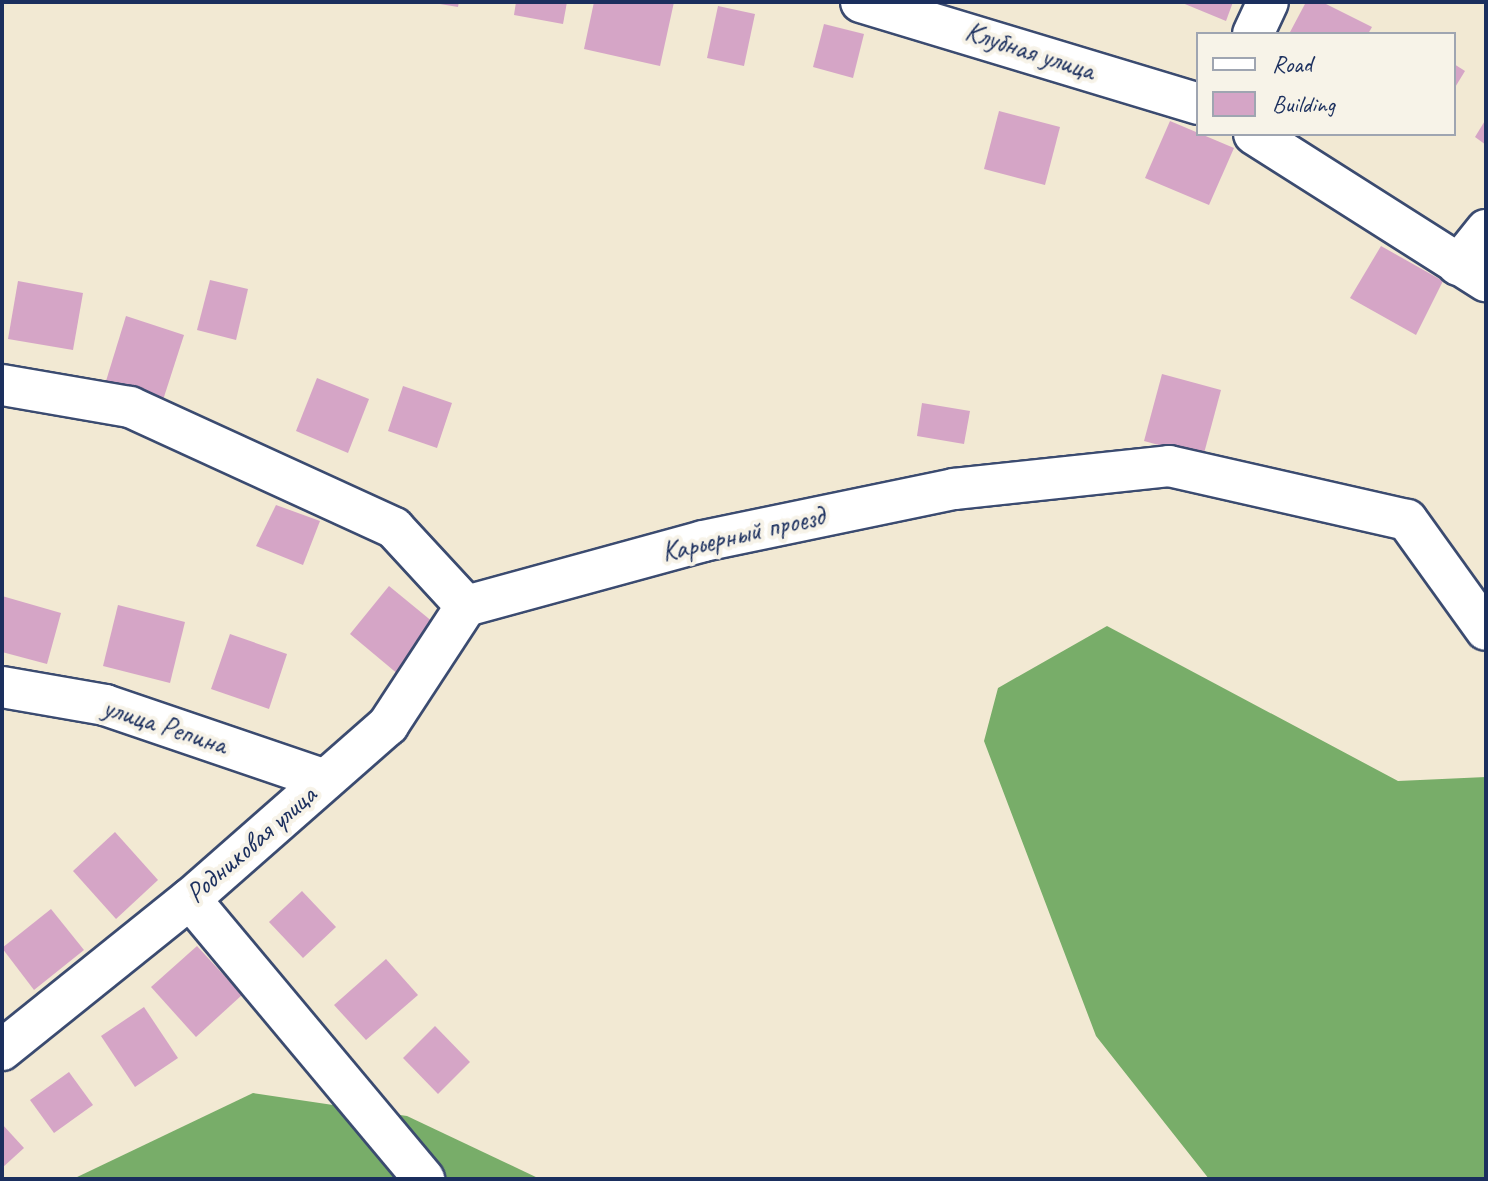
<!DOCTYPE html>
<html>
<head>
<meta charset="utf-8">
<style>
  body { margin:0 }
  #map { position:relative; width:1488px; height:1181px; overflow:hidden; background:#f2e9d3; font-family:Caveat,sans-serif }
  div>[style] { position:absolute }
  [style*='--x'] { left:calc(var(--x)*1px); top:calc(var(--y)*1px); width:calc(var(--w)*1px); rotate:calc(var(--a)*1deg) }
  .forest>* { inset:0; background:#78ad69 }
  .building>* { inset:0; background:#d5a5c6 }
  .roads { filter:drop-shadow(2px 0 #3b4b70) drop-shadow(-2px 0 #3b4b70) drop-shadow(0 2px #3b4b70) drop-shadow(0 -2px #3b4b70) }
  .minor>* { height:40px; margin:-20px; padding:0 20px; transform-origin:20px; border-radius:20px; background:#fff }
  span { translate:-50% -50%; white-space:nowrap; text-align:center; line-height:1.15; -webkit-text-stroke:8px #f7f3e8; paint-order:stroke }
  .street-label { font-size:28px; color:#1b2f5e }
  .frame { position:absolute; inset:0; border:4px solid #1b2f5e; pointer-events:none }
  .legend { position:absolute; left:1196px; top:32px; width:260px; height:104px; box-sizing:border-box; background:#f7f3e8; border:2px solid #9fa5b1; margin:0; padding:10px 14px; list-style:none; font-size:24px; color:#1b2f5e }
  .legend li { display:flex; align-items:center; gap:16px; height:40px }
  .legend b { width:40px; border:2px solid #9fa5b1 }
</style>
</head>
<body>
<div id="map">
  <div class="forest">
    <i style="clip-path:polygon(1107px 626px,1398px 781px,1486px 777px,1486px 1179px,1209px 1179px,1096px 1036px,984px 741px,998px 688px)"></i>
    <i style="clip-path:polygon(253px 1093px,407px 1116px,540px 1179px,73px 1179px)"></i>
  </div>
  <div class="building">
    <i style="clip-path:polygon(428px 2px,459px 2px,458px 7px)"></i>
    <i style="clip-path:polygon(516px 2px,567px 2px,563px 24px,514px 15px)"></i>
    <i style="clip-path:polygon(594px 2px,674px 2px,660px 66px,584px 49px)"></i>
    <i style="clip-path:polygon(1180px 2px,1233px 2px,1226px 21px)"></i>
    <i style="clip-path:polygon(1306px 2px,1322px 2px,1372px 27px,1368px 34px,1289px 34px)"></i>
    <i style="clip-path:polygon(718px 6px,755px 14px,744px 66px,707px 58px)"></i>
    <i style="clip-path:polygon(824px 24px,864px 34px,853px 78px,813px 67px)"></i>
    <i style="clip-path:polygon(1454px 64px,1465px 71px,1454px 89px)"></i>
    <i style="clip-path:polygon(999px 111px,1060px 127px,1045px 185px,984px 169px)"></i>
    <i style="clip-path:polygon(1486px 119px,1486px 145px,1475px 137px)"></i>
    <i style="clip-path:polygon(1170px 121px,1234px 148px,1209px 205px,1145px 178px)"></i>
    <i style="clip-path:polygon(1381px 246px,1443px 281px,1416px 335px,1350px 298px)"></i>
    <i style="clip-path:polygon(210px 280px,248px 289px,236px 340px,197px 330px)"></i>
    <i style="clip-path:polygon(18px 281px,83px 293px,73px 350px,8px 339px)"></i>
    <i style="clip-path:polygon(126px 316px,184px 335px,163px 400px,106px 381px)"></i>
    <i style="clip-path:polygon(1162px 374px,1221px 390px,1203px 457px,1144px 441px)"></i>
    <i style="clip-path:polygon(317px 378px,369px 399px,348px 453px,296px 431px)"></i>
    <i style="clip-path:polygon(403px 386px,452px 403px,437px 448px,388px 431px)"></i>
    <i style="clip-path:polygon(922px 403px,970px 411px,964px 444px,917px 436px)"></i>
    <i style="clip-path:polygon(276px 505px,320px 521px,303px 565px,256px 546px)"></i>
    <i style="clip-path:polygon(389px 586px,439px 627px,399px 675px,350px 634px)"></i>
    <i style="clip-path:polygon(2px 596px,61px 613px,47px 664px,2px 652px)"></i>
    <i style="clip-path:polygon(118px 605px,185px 622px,170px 683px,103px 666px)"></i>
    <i style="clip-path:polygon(230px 634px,287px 654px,269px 709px,211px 689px)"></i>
    <i style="clip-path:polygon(115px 832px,158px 880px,116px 919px,73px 871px)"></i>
    <i style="clip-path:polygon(302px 891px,336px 927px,303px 958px,269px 922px)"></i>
    <i style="clip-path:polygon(51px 909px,84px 950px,34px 990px,2px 948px)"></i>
    <i style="clip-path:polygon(197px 946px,242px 995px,196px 1037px,151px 987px)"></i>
    <i style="clip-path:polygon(386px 959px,418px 995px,366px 1040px,334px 1005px)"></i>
    <i style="clip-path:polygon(144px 1007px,178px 1058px,135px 1087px,101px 1036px)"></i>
    <i style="clip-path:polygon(435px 1026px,470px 1062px,438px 1094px,403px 1058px)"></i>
    <i style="clip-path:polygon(69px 1072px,93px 1105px,54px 1133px,30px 1100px)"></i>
    <i style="clip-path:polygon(2px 1124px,24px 1148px,2px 1168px)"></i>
  </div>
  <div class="roads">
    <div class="minor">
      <i style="--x:861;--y:2;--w:352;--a:16.8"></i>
      <i style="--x:1253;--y:34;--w:35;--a:-65"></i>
      <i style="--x:1254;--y:134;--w:275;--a:32.4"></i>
      <i style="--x:1458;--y:265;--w:45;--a:-51.3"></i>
      <i style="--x:2;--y:385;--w:130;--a:9.8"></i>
      <i style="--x:130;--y:407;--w:290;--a:24.6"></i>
      <i style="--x:394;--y:528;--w:106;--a:47.3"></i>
      <i style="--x:466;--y:606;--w:246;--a:-15.3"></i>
      <i style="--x:703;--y:541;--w:256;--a:-11.7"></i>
      <i style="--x:954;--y:489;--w:216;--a:-6.1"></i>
      <i style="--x:1169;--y:466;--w:244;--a:12.8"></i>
      <i style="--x:1407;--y:520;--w:135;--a:54.3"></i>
      <i style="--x:2;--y:687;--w:105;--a:9.9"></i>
      <i style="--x:105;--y:705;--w:232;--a:18.8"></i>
      <i style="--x:190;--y:899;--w:365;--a:50.1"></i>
      <i style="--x:2;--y:1050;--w:241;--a:-38.8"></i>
      <i style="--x:190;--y:899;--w:264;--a:-41.3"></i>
      <i style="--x:388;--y:725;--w:142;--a:-56.8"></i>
    </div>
  </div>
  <div class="street-label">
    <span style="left:1030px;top:51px;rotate:18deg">Клубная улица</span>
    <span style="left:743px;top:534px;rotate:-13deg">Карьерный проезд</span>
    <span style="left:165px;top:726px;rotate:18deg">улица Репина</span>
    <span style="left:251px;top:844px;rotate:-41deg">Родниковая улица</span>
  </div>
  <div class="frame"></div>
  <ul class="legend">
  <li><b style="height:10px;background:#fff"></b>Road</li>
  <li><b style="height:22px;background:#d5a5c6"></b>Building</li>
  </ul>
</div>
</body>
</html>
